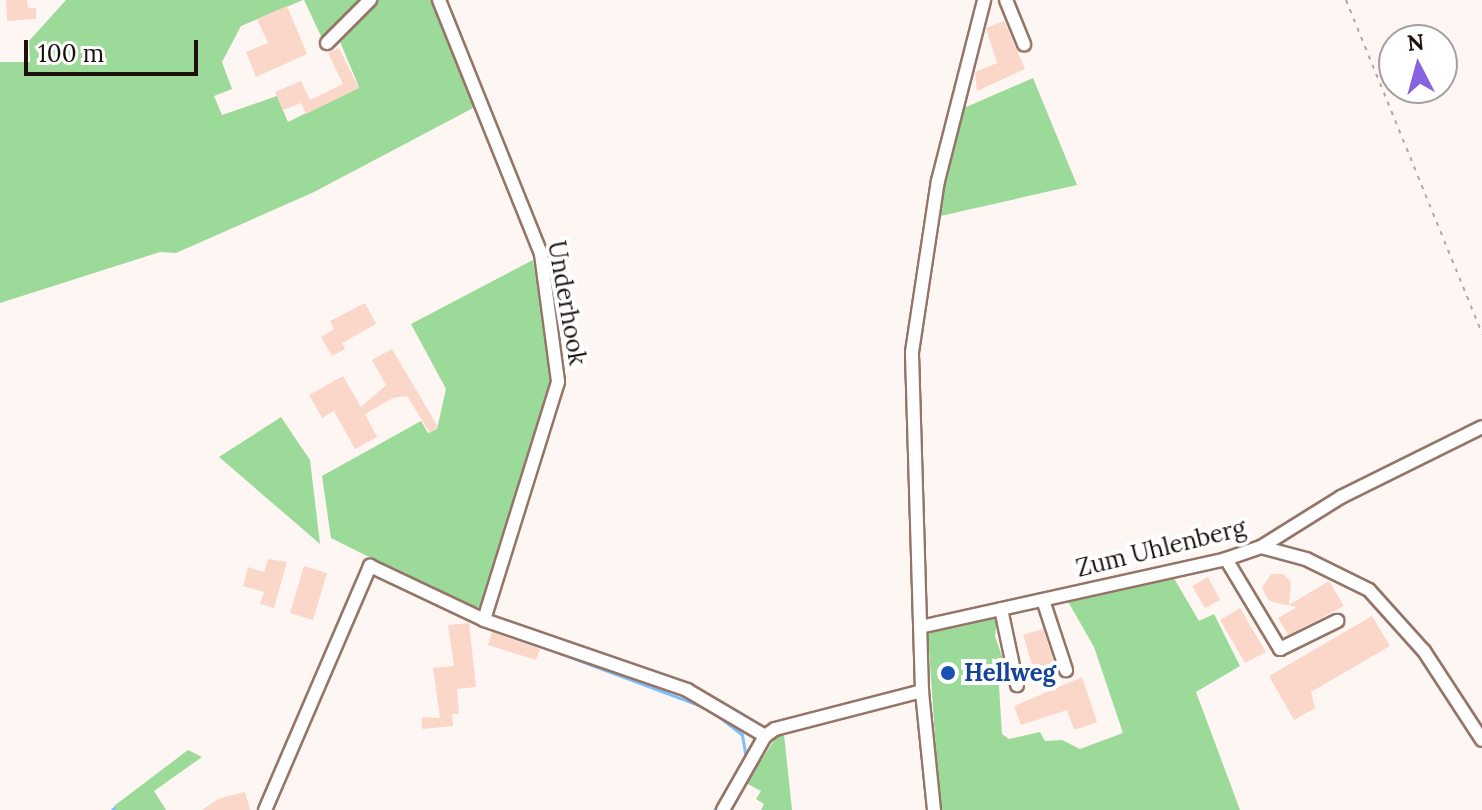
<!DOCTYPE html>
<html>
<head>
<meta charset="utf-8">
<style>
  body { margin:0 }
  #map { position:relative; width:1482px; height:810px; overflow:hidden; background:#fef6f3; font-family:Lora,serif }
  div>[style] { position:absolute }
  [style*='--x'] { left:calc(var(--x)*1px); top:calc(var(--y)*1px); width:calc(var(--w)*1px); rotate:calc(var(--a)*1deg) }
  .green>* { inset:0; background:#9bda99 }
  .stream>* { height:3px; margin:-1.5px; padding:0 1.5px; transform-origin:1.5px; border-radius:1.5px; background:#7bbffe }
  .building>* { inset:0; background:#fbd7ca }
  .path>* { height:2px; margin-top:-1px; transform-origin:0; background:repeating-linear-gradient(90deg,#b2a9a5 0 4px,transparent 0 10px) }
  .roads { filter:drop-shadow(2px 0 #947568) drop-shadow(-2px 0 #947568) drop-shadow(0 2px #947568) drop-shadow(0 -2px #947568) }
  .minor>* { height:12px; margin:-6px; padding:0 6px; transform-origin:6px; border-radius:6px; background:#fff }
  .dots>* { width:22px; height:22px; translate:-50% -50%; box-sizing:border-box; border:4px solid #fff; border-radius:50% }
  span { translate:-50% -50%; white-space:nowrap; text-align:center; line-height:1.15; -webkit-text-stroke:8px #fff; paint-order:stroke }
  .street-label { font-size:24px; color:#1c100b }
  .transit-label { font-size:24px; color:#164399; font-weight:700 }
  .left { translate:0 -50%; text-align:left }
  .north { position:absolute; left:1378px; top:24px; width:80px; height:80px; box-sizing:border-box; background:#fff; border:2px solid #a49f9d; border-radius:50%; rotate:354deg; font-size:22px; font-weight:700; line-height:32px; text-align:center; color:#1c100b }
  .north::after { content:''; display:block; margin:auto; width:28px; height:36px; background:#8763de; clip-path:polygon(50% 0,100% 100%,50% 72%,0 100%) }
  .scale { position:absolute; left:24px; top:40px; width:174px; height:36px; box-sizing:border-box; border:4px solid #1c100b; border-top:0; padding-left:10px; font-size:24px; line-height:28px; white-space:nowrap; color:#1c100b; -webkit-text-stroke:6px #fff; paint-order:stroke }
</style>
</head>
<body>
<div id="map">
  <div class="green">
    <i style="clip-path:polygon(66px 0,303px 0,241px 26px,222px 62px,232px 89px,214px 96px,222px 115px,277px 96px,288px 122px,359px 87px,338px 37px,376px 0,432px 0,475px 107px,314px 192px,176px 253px,160px 252px,0 303px,0 62px,30px 62px,29px 41px)"></i>
    <i style="clip-path:polygon(304px 0,366px 0,329px 36px,321px 36px)"></i>
    <i style="clip-path:polygon(1033px 78px,1077px 185px,936px 217px,957px 111px)"></i>
    <i style="clip-path:polygon(533px 260px,554px 382px,484px 605px,473px 609px,331px 538px,322px 476px,421px 421px,428px 433px,437px 429px,446px 389px,411px 324px)"></i>
    <i style="clip-path:polygon(281px 417px,310px 460px,320px 544px,219px 457px)"></i>
    <i style="clip-path:polygon(1172px 575px,1199px 621px,1214px 614px,1240px 666px,1196px 692px,1240px 810px,940px 810px,928px 634px,991px 614px,997px 621px,995px 636px,1006px 668px,999px 686px,1002px 734px,1009px 739px,1040px 732px,1045px 741px,1062px 740px,1080px 749px,1123px 733px,1094px 647px,1066px 598px)"></i>
    <i style="clip-path:polygon(784px 734px,792px 810px,761px 810px,764px 804px,756px 799px,761px 791px,746px 783px,777px 736px)"></i>
    <i style="clip-path:polygon(188px 750px,202px 757px,154px 791px,166px 810px,116px 810px,114px 806px)"></i>
  </div>
  <div class="stream">
    <i style="--x:557;--y:652;--w:160;--a:20.5"></i>
    <i style="--x:713;--y:712;--w:37;--a:38"></i>
    <i style="--x:742;--y:735;--w:22;--a:80"></i>
    <i style="--x:112;--y:810;--w:3;--a:-45"></i>
    <i style="--x:714;--y:810;--w:19;--a:-54"></i>
  </div>
  <div class="building">
    <i style="clip-path:polygon(6px 0,27px 0,28px 8px,36px 8px,36px 19px,7px 21px)"></i>
    <i style="clip-path:polygon(287px 6px,307px 54px,256px 77px,246px 52px,268px 43px,257px 19px)"></i>
    <i style="clip-path:polygon(1004px 21px,1025px 69px,977px 91px,975px 72px,997px 63px,986px 28px)"></i>
    <i style="clip-path:polygon(339px 48px,359px 88px,306px 114px,301px 103px,283px 110px,275px 92px,301px 81px,310px 100px,343px 84px,328px 53px)"></i>
    <i style="clip-path:polygon(365px 303px,376px 324px,342px 343px,345px 349px,332px 356px,321px 337px,334px 329px,330px 321px)"></i>
    <i style="clip-path:polygon(392px 349px,438px 427px,430px 433px,407px 396px,393px 398px,365px 414px,377px 437px,355px 449px,334px 411px,322px 418px,309px 395px,343px 376px,361px 407px,386px 385px,372px 360px)"></i>
    <i style="clip-path:polygon(268px 559px,287px 562px,274px 608px,260px 604px,264px 592px,243px 586px,248px 567px,264px 572px)"></i>
    <i style="clip-path:polygon(304px 566px,327px 573px,313px 620px,290px 613px)"></i>
    <i style="clip-path:polygon(1271px 574px,1283px 574px,1291px 582px,1289px 605px,1329px 581px,1344px 606px,1288px 635px,1278px 618px,1297px 607px,1272px 602px,1267px 598px,1262px 588px)"></i>
    <i style="clip-path:polygon(1208px 577px,1220px 600px,1205px 608px,1192px 586px)"></i>
    <i style="clip-path:polygon(1240px 608px,1266px 652px,1245px 663px,1220px 620px)"></i>
    <i style="clip-path:polygon(1372px 616px,1390px 646px,1311px 692px,1315px 708px,1294px 720px,1269px 676px)"></i>
    <i style="clip-path:polygon(469px 623px,476px 687px,457px 689px,459px 714px,452px 714px,453px 726px,422px 729px,422px 717px,440px 718px,433px 668px,454px 666px,448px 625px)"></i>
    <i style="clip-path:polygon(1043px 629px,1056px 670px,1036px 677px,1023px 635px)"></i>
    <i style="clip-path:polygon(492px 632px,540px 649px,536px 660px,488px 645px)"></i>
    <i style="clip-path:polygon(1082px 677px,1097px 722px,1074px 730px,1067px 710px,1021px 725px,1014px 706px)"></i>
    <i style="clip-path:polygon(245px 792px,250px 810px,202px 810px,218px 799px)"></i>
  </div>
  <div class="path">
    <i style="--x:1346;--y:0;--w:361;--a:67.8"></i>
  </div>
  <div class="roads">
    <div class="minor">
      <i style="--x:439;--y:0;--w:274;--a:68.1"></i>
      <i style="--x:541;--y:254;--w:129;--a:82.4"></i>
      <i style="--x:558;--y:382;--w:249;--a:107.3"></i>
      <i style="--x:1006;--y:0;--w:48;--a:67.8"></i>
      <i style="--x:327;--y:43;--w:61;--a:-45"></i>
      <i style="--x:1261;--y:547;--w:47;--a:14.9"></i>
      <i style="--x:1306;--y:559;--w:70;--a:26.2"></i>
      <i style="--x:1369;--y:590;--w:82;--a:48"></i>
      <i style="--x:1424;--y:651;--w:106;--a:56.9"></i>
      <i style="--x:1226;--y:559;--w:105;--a:59"></i>
      <i style="--x:1280;--y:649;--w:64;--a:-26.2"></i>
      <i style="--x:1043;--y:600;--w:74;--a:71.8"></i>
      <i style="--x:1001;--y:609;--w:78;--a:78.1"></i>
      <i style="--x:920;--y:627;--w:313;--a:-12.5"></i>
      <i style="--x:1226;--y:559;--w:37;--a:-19"></i>
      <i style="--x:1261;--y:547;--w:94;--a:-32"></i>
      <i style="--x:1341;--y:497;--w:157;--a:-26.4"></i>
      <i style="--x:265;--y:810;--w:266;--a:-66.7"></i>
      <i style="--x:370;--y:566;--w:126;--a:25.3"></i>
      <i style="--x:484;--y:620;--w:215;--a:19"></i>
      <i style="--x:687;--y:690;--w:91;--a:30.5"></i>
      <i style="--x:723;--y:810;--w:85;--a:-60.4"></i>
      <i style="--x:765;--y:736;--w:12;--a:-35"></i>
      <i style="--x:775;--y:729;--w:152;--a:-14.5"></i>
      <i style="--x:934;--y:810;--w:120;--a:-95.8"></i>
      <i style="--x:922;--y:691;--w:339;--a:-91.7"></i>
      <i style="--x:912;--y:352;--w:173;--a:-81.4"></i>
      <i style="--x:938;--y:181;--w:187;--a:-75.7"></i>
    </div>
  </div>
  <div class="dots">
    <i style="left:948px;top:673px;background:#1a4fb4"></i>
  </div>
  <div class="street-label">
    <span style="left:567px;top:303px;rotate:80deg">Underhook</span>
    <span style="left:1161px;top:548px;rotate:-14deg">Zum Uhlenberg</span>
  </div>
  <div class="transit-label">
    <span class="left" style="left:964px;top:673px">Hellweg</span>
  </div>
  <div class="north">N</div>
  <div class="scale">100 m</div>
</div>
</body>
</html>
